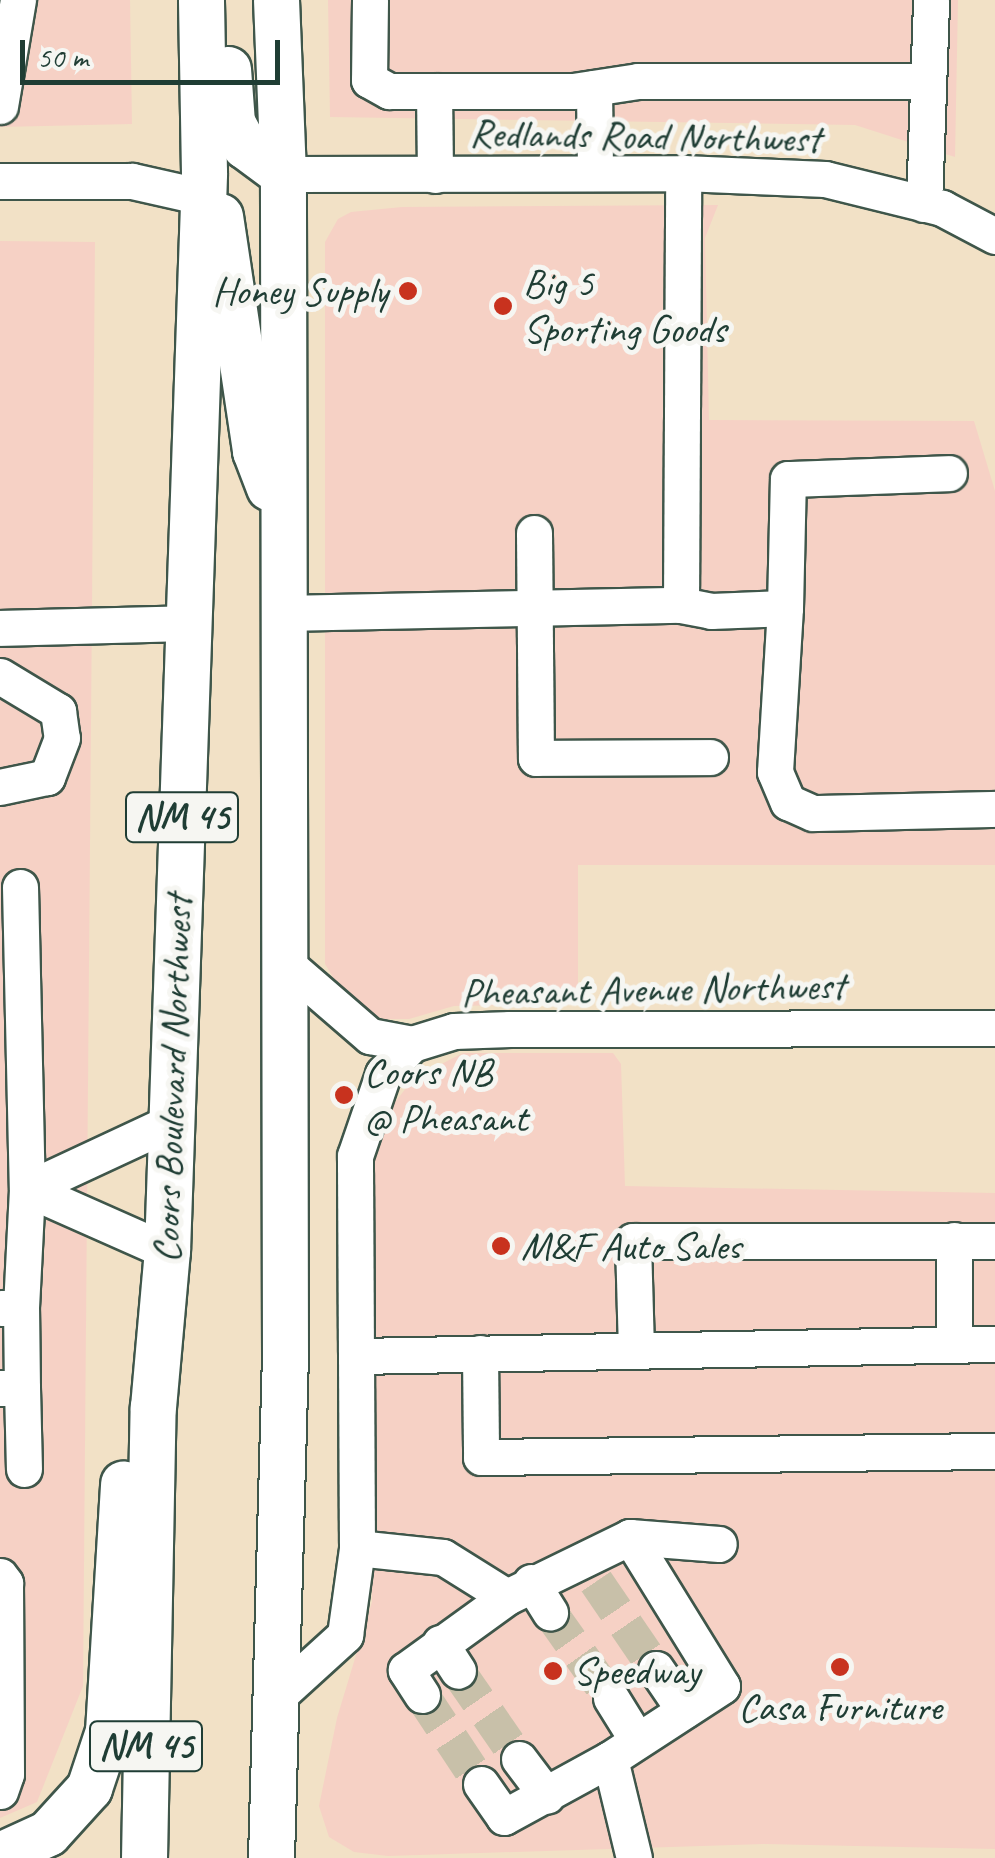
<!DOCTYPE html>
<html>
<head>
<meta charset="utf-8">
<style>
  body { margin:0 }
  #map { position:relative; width:995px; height:1858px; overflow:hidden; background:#f2e1c6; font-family:Caveat,sans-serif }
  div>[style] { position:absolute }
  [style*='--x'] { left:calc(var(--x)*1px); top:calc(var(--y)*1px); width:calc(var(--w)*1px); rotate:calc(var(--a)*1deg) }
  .built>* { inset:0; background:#f6d1c5 }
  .minor-tunnel>* { height:35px; margin-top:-17.5px; transform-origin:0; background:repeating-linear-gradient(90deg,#c8c0a9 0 35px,transparent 0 53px) }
  .roads { filter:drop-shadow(2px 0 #3f564a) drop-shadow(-2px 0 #3f564a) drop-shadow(0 2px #3f564a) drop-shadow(0 -2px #3f564a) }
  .minor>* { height:35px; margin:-17.5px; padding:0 17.5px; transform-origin:17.5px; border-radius:17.5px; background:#fff }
  .major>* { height:45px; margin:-22.5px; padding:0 22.5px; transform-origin:22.5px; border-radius:22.5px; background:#fff }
  .dots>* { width:28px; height:28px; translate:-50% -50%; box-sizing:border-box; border:5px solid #f6f6f2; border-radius:50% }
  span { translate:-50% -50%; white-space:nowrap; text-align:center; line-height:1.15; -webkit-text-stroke:10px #f6f6f2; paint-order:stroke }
  .shield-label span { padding:2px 8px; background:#f6f6f2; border:2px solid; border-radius:8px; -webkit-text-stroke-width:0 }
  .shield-label { font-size:38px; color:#1f3d34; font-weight:700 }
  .street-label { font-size:40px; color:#1f3d34 }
  .poi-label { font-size:40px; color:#1f3d34 }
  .left { translate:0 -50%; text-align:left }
  .right { translate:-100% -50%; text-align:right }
  .scale { position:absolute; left:20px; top:40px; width:260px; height:45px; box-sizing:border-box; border:5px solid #1f3d34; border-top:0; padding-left:12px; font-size:30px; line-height:35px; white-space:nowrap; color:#1f3d34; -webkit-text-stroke:8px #f6f6f2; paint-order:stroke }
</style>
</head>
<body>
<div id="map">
  <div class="built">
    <i style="clip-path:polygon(0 0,130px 0,132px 124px,0 127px)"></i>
    <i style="clip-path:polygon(328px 0,958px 0,955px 157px,855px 125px,330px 117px)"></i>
    <i style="clip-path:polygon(718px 205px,705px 238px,709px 420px,974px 421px,995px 491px,995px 865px,578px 865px,578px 1004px,454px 1006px,409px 1019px,384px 1019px,350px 1005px,325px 964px,325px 242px,338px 219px,351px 212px,402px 207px)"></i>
    <i style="clip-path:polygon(0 241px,95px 242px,83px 1686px,37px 1802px,0 1818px)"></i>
    <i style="clip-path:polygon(463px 1053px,613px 1053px,621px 1064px,625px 1186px,995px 1193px,995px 1849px,764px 1844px,388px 1856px,354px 1852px,329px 1837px,319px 1806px,337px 1718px,372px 1602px,366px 1171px,388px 1111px,414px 1078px)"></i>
  </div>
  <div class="minor-tunnel">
    <i style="--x:596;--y:1581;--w:107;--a:55.7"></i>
    <i style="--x:550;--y:1612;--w:105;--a:54.7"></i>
    <i style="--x:458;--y:1671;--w:107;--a:55.3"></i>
    <i style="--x:422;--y:1695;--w:107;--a:56.5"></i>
  </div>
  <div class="roads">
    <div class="minor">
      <i style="--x:370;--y:0;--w:80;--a:90.7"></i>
      <i style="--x:369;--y:80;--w:23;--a:29"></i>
      <i style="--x:389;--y:91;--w:184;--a:0"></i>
      <i style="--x:573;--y:91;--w:66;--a:-8.7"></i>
      <i style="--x:638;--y:81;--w:290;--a:0"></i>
      <i style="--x:594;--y:88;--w:85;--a:89.3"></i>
      <i style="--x:434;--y:91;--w:84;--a:89.3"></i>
      <i style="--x:0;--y:106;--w:108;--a:-80.4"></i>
      <i style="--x:283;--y:174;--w:400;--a:-0.1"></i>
      <i style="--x:683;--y:173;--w:142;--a:2.4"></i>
      <i style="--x:825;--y:179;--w:121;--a:13.9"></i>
      <i style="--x:942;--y:208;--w:60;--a:27.8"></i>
      <i style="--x:0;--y:181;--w:132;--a:0"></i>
      <i style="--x:132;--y:181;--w:73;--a:12.7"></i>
      <i style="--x:924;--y:204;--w:204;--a:-88"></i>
      <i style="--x:534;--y:533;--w:225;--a:89.5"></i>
      <i style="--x:536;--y:758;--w:174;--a:-0.3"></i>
      <i style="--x:681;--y:605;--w:31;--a:11"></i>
      <i style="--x:711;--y:611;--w:74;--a:-2.3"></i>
      <i style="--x:785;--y:608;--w:164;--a:93.5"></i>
      <i style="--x:775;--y:772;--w:33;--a:67"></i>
      <i style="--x:788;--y:802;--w:27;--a:24"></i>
      <i style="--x:813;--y:813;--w:182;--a:-1.3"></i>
      <i style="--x:785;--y:608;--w:129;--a:-88.7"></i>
      <i style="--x:788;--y:479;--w:161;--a:-2.1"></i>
      <i style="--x:283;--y:613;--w:398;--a:-1.2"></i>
      <i style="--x:681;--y:605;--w:432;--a:-89.7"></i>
      <i style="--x:0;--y:628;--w:188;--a:-1.5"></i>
      <i style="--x:0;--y:676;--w:68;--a:31.1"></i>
      <i style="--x:58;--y:711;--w:27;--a:82"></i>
      <i style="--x:62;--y:738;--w:42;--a:111"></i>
      <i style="--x:47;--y:777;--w:48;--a:168"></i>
      <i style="--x:20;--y:887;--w:302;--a:88.7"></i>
      <i style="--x:27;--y:1189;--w:119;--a:92.9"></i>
      <i style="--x:283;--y:961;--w:115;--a:40.8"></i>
      <i style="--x:370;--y:1036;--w:43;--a:10.8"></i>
      <i style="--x:412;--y:1044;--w:44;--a:-17.2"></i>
      <i style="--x:454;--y:1031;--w:56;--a:-2"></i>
      <i style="--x:510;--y:1029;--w:485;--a:-0.1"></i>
      <i style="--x:954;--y:1240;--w:104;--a:90"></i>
      <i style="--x:167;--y:1251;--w:153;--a:-156.1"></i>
      <i style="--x:27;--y:1189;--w:159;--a:-25"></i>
      <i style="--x:636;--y:1350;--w:109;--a:-91.6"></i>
      <i style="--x:633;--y:1241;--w:362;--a:0"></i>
      <i style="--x:480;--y:1353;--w:104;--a:89.4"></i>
      <i style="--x:481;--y:1457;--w:514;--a:-0.67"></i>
      <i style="--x:357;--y:1356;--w:638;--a:-1.08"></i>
      <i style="--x:0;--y:1388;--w:22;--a:0"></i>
      <i style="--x:22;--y:1388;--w:80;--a:-90.7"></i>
      <i style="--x:21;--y:1308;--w:20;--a:180"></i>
      <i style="--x:22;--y:1388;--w:81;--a:88.6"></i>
      <i style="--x:630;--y:1537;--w:175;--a:58.3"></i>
      <i style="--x:722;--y:1686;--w:134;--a:146.9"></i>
      <i style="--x:610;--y:1759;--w:102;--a:76.4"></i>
      <i style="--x:357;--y:1548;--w:86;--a:6"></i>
      <i style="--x:443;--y:1557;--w:75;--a:32"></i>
      <i style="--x:507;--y:1597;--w:137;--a:-26"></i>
      <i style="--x:630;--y:1537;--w:89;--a:4.5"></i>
      <i style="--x:0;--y:1576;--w:9;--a:54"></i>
      <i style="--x:5;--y:1583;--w:191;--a:89.7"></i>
      <i style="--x:6;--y:1774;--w:18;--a:109"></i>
      <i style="--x:531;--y:1582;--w:36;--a:58"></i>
      <i style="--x:440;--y:1643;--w:33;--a:57"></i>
      <i style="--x:656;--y:1669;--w:50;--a:55.7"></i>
      <i style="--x:422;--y:1695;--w:30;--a:-123"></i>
      <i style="--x:406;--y:1670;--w:125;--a:-35.9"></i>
      <i style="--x:278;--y:1696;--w:91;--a:-42.3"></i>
      <i style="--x:345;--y:1635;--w:88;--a:-82.1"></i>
      <i style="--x:357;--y:1548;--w:392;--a:-90.3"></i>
      <i style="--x:355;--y:1156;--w:87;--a:-71.1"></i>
      <i style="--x:383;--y:1074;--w:42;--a:-46"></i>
      <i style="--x:611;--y:1698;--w:49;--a:58.2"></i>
      <i style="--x:519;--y:1759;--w:46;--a:52.9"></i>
      <i style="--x:481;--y:1784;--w:40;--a:55.1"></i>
      <i style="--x:504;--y:1817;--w:121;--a:-28.7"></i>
    </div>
    <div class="major">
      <i style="--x:228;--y:69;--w:53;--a:85.7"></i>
      <i style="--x:232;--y:122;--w:27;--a:62"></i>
      <i style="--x:245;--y:146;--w:47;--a:36.4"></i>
      <i style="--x:220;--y:216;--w:238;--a:81.5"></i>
      <i style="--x:255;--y:451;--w:39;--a:69"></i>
      <i style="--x:0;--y:1855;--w:53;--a:-24.6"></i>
      <i style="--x:48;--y:1833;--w:61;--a:-47.7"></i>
      <i style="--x:89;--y:1788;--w:60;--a:-71.6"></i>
      <i style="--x:108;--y:1731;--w:248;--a:-86.5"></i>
      <i style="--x:144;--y:1858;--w:451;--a:-88.9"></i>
      <i style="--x:153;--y:1407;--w:157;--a:-84.9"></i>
      <i style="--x:167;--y:1251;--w:1079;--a:-88.03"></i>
      <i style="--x:204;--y:173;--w:173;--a:-91"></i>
      <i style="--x:271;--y:1858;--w:504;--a:-88.41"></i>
      <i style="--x:285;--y:1354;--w:1180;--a:-90.1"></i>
      <i style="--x:283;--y:174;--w:174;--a:-92.3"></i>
    </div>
  </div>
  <div class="dots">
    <i style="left:408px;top:291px;background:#c8321e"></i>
    <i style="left:503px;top:306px;background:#c8321e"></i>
    <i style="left:344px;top:1095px;background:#c8321e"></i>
    <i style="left:501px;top:1246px;background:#c8321e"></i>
    <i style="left:840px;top:1667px;background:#c8321e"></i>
    <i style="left:553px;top:1671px;background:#c8321e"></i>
  </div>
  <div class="shield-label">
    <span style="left:182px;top:817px">NM 45</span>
    <span style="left:146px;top:1746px">NM 45</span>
  </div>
  <div class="street-label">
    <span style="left:645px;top:136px;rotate:1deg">Redlands Road Northwest</span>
    <span style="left:653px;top:989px;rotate:-1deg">Pheasant Avenue Northwest</span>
    <span style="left:172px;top:1079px;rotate:-88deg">Coors Boulevard Northwest</span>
  </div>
  <div class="poi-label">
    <span class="left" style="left:523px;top:306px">Big 5<br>Sporting Goods</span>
    <span class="right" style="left:388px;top:291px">Honey Supply</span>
    <span class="left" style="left:364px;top:1095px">Coors NB<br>@ Pheasant</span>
    <span class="left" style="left:521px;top:1246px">M&amp;F Auto Sales</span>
    <span class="left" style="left:573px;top:1671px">Speedway</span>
    <span style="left:840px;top:1707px">Casa Furniture</span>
  </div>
  <div class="scale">50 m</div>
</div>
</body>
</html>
